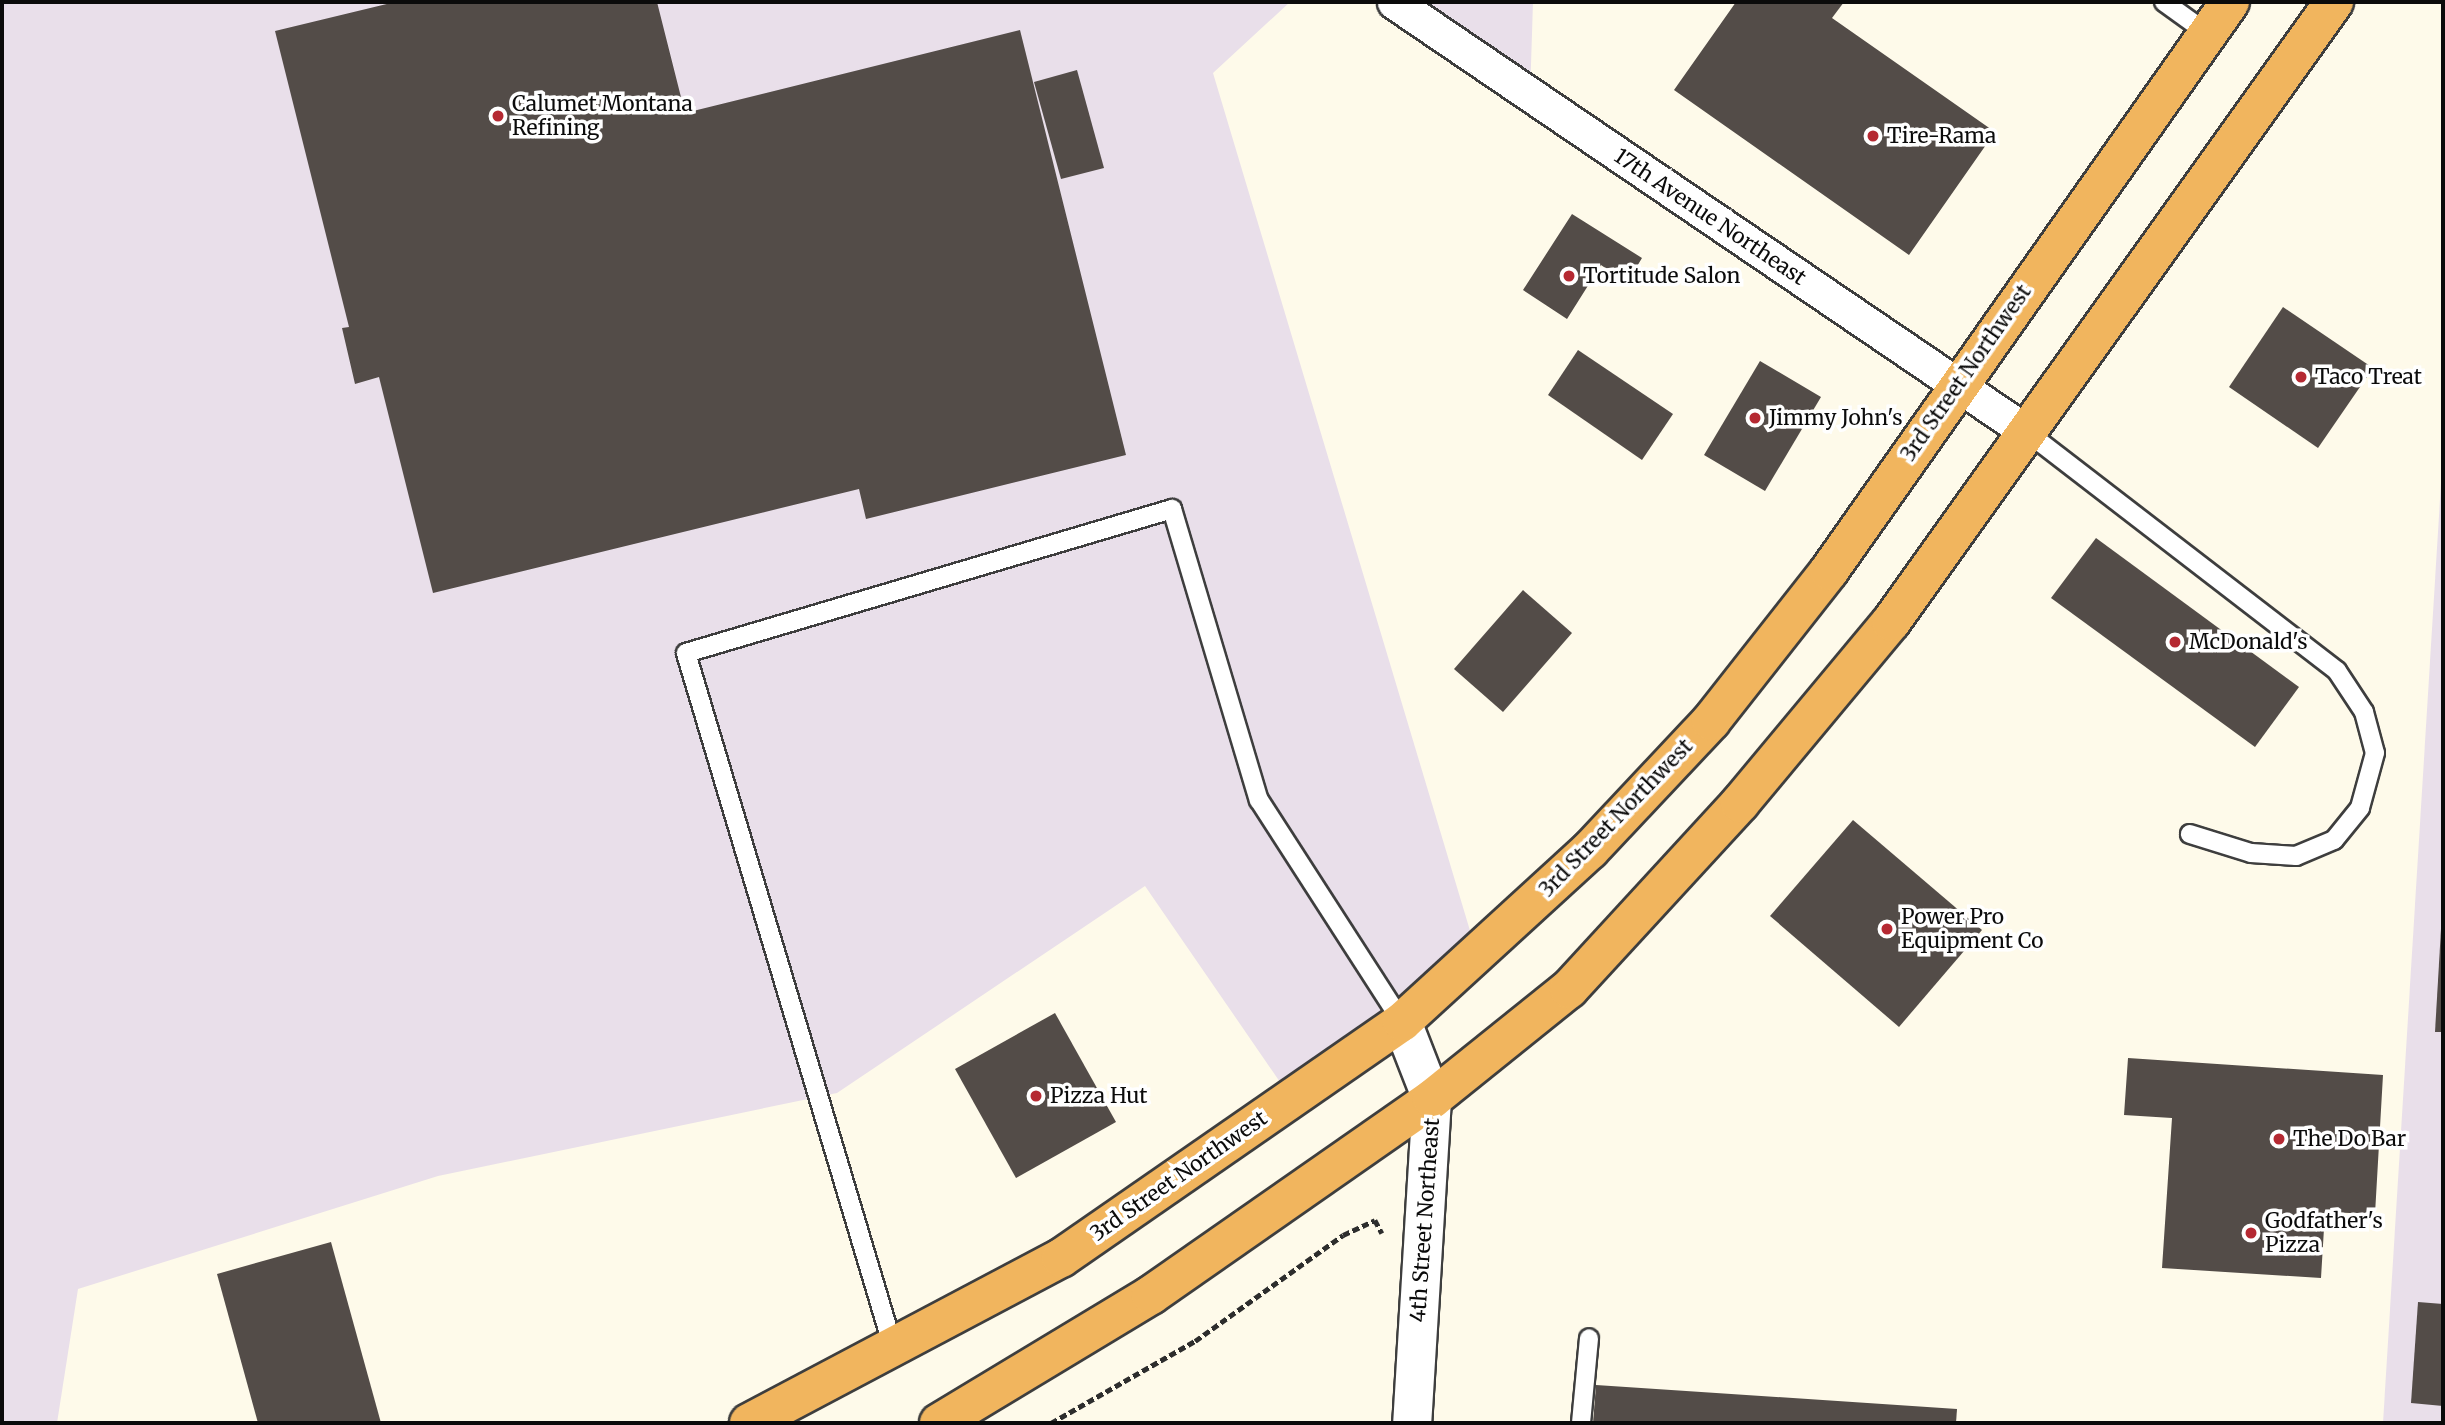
<!DOCTYPE html>
<html>
<head>
<meta charset="utf-8">
<style>
  body { margin:0 }
  #map { position:relative; width:2445px; height:1425px; overflow:hidden; background:#fefaea; font-family:Merriweather,serif }
  div>[style] { position:absolute }
  [style*='--x'] { left:calc(var(--x)*1px); top:calc(var(--y)*1px); width:calc(var(--w)*1px); rotate:calc(var(--a)*1deg) }
  .industrial>* { inset:0; background:#e9dfea }
  .building>* { inset:0; background:#534c48 }
  .path>* { height:4.5px; margin-top:-2.25px; transform-origin:0; background:repeating-linear-gradient(90deg,#2d2d2d 0 7px,transparent 0 10.5px) }
  .roads { filter:drop-shadow(2px 0 #3e3e3e) drop-shadow(-2px 0 #3e3e3e) drop-shadow(0 2px #3e3e3e) drop-shadow(0 -2px #3e3e3e) }
  .service>* { height:18px; margin:-9px; padding:0 9px; transform-origin:9px; border-radius:9px; background:#fff }
  .minor>* { height:33px; margin:-16.5px; padding:0 16.5px; transform-origin:16.5px; border-radius:16.5px; background:#fff }
  .tertiary>* { height:38px; margin:-19px; padding:0 19px; transform-origin:19px; border-radius:19px; background:#fff }
  .trunk>* { height:38px; margin:-19px; padding:0 19px; transform-origin:19px; border-radius:19px; background:#f1b55e }
  .dots>* { width:19px; height:19px; translate:-50% -50%; box-sizing:border-box; border:4px solid #fff; border-radius:50% }
  span { translate:-50% -50%; white-space:nowrap; text-align:center; line-height:1.15; -webkit-text-stroke:7px #fff; paint-order:stroke }
  .poi-label { font-size:21px; color:#0b0b0b }
  .left { translate:0 -50%; text-align:left }
  .street-label { font-size:21px; color:#0b0b0b }
  .frame { position:absolute; inset:0; border:4px solid #0b0b0b; pointer-events:none }
</style>
</head>
<body>
<div id="map">
  <div class="industrial">
    <i style="clip-path:polygon(2px 2px,1290px 2px,1213px 73px,1477px 954px,1291px 1098px,1145px 886px,837px 1093px,438px 1176px,78px 1289px,57px 1423px,2px 1423px)"></i>
    <i style="clip-path:polygon(1394px 2px,1533px 2px,1530px 96px)"></i>
    <i style="clip-path:polygon(2443px 451px,2443px 1423px,2383px 1423px)"></i>
  </div>
  <div class="building">
    <i style="clip-path:polygon(395px 2px,657px 2px,685px 113px,1020px 30px,1126px 455px,866px 519px,859px 489px,433px 593px,379px 377px,355px 384px,342px 328px,349px 327px,275px 31px)"></i>
    <i style="clip-path:polygon(1736px 2px,1844px 2px,1832px 18px,1995px 132px,1909px 255px,1674px 90px)"></i>
    <i style="clip-path:polygon(1077px 70px,1104px 168px,1061px 179px,1034px 82px)"></i>
    <i style="clip-path:polygon(1572px 214px,1642px 258px,1627px 283px,1601px 265px,1567px 319px,1523px 290px)"></i>
    <i style="clip-path:polygon(2283px 307px,2373px 368px,2318px 448px,2229px 387px)"></i>
    <i style="clip-path:polygon(1578px 350px,1673px 414px,1642px 460px,1548px 395px)"></i>
    <i style="clip-path:polygon(1760px 361px,1821px 397px,1765px 491px,1704px 455px)"></i>
    <i style="clip-path:polygon(2096px 538px,2299px 687px,2255px 747px,2051px 598px)"></i>
    <i style="clip-path:polygon(1523px 590px,1572px 633px,1503px 712px,1454px 669px)"></i>
    <i style="clip-path:polygon(1853px 820px,1982px 930px,1899px 1027px,1770px 916px)"></i>
    <i style="clip-path:polygon(2441px 929px,2443px 929px,2443px 1032px,2435px 1032px)"></i>
    <i style="clip-path:polygon(1055px 1013px,1116px 1122px,1016px 1178px,955px 1069px)"></i>
    <i style="clip-path:polygon(2128px 1058px,2383px 1075px,2375px 1214px,2325px 1212px,2321px 1278px,2162px 1268px,2172px 1118px,2124px 1115px)"></i>
    <i style="clip-path:polygon(331px 1242px,381px 1423px,258px 1423px,217px 1274px)"></i>
    <i style="clip-path:polygon(2418px 1302px,2443px 1304px,2443px 1406px,2411px 1403px)"></i>
    <i style="clip-path:polygon(1596px 1385px,1957px 1409px,1956px 1423px,1593px 1423px)"></i>
  </div>
  <div class="path">
    <i style="--x:1051;--y:1423;--w:166;--a:-29.7"></i>
    <i style="--x:1195;--y:1341;--w:182;--a:-35.6"></i>
    <i style="--x:1343;--y:1235;--w:35;--a:-25"></i>
    <i style="--x:1375;--y:1220;--w:15;--a:62"></i>
  </div>
  <div class="roads">
    <div class="service">
      <i style="--x:2164;--y:2;--w:53;--a:35.8"></i>
      <i style="--x:2027;--y:432;--w:391;--a:37.6"></i>
      <i style="--x:2337;--y:671;--w:49;--a:56.6"></i>
      <i style="--x:2364;--y:712;--w:42;--a:75"></i>
      <i style="--x:2375;--y:753;--w:57;--a:105.3"></i>
      <i style="--x:2360;--y:808;--w:41;--a:129.1"></i>
      <i style="--x:2334;--y:840;--w:41;--a:157.2"></i>
      <i style="--x:2296;--y:856;--w:45;--a:-176.2"></i>
      <i style="--x:2251;--y:853;--w:64;--a:-162.7"></i>
      <i style="--x:894;--y:1350;--w:727;--a:-106.62"></i>
      <i style="--x:686;--y:653;--w:507;--a:-16.5"></i>
      <i style="--x:1172;--y:509;--w:304;--a:73.4"></i>
      <i style="--x:1259;--y:800;--w:264;--a:57.2"></i>
      <i style="--x:1581;--y:1423;--w:85;--a:-84.6"></i>
    </div>
    <div class="minor">
      <i style="--x:1394;--y:2;--w:765;--a:34.19"></i>
    </div>
    <div class="tertiary">
      <i style="--x:1402;--y:1022;--w:83;--a:68.7"></i>
      <i style="--x:1432;--y:1099;--w:325;--a:93.5"></i>
    </div>
    <div class="trunk">
      <i style="--x:749;--y:1423;--w:353;--a:-27.9"></i>
      <i style="--x:1061;--y:1258;--w:415;--a:-34.7"></i>
      <i style="--x:1402;--y:1022;--w:255;--a:-42.5"></i>
      <i style="--x:1590;--y:850;--w:177;--a:-46.8"></i>
      <i style="--x:1711;--y:721;--w:191;--a:-51.8"></i>
      <i style="--x:1829;--y:571;--w:696;--a:-54.83"></i>
      <i style="--x:939;--y:1423;--w:248;--a:-31.1"></i>
      <i style="--x:1151;--y:1295;--w:343;--a:-34.9"></i>
      <i style="--x:1432;--y:1099;--w:176;--a:-38.8"></i>
      <i style="--x:1569;--y:989;--w:253;--a:-47.4"></i>
      <i style="--x:1740;--y:803;--w:236;--a:-50.2"></i>
      <i style="--x:1891;--y:622;--w:762;--a:-54.45"></i>
    </div>
  </div>
  <div class="dots">
    <i style="left:498px;top:116px;background:#b52932"></i>
    <i style="left:1873px;top:136px;background:#b52932"></i>
    <i style="left:1569px;top:276px;background:#b52932"></i>
    <i style="left:2301px;top:377px;background:#b52932"></i>
    <i style="left:1755px;top:418px;background:#b52932"></i>
    <i style="left:2175px;top:642px;background:#b52932"></i>
    <i style="left:1887px;top:929px;background:#b52932"></i>
    <i style="left:1036px;top:1096px;background:#b52932"></i>
    <i style="left:2279px;top:1139px;background:#b52932"></i>
    <i style="left:2251px;top:1233px;background:#b52932"></i>
  </div>
  <div class="poi-label">
    <span class="left" style="left:512px;top:116px">Calumet Montana<br>Refining</span>
    <span class="left" style="left:1887px;top:136px">Tire-Rama</span>
    <span class="left" style="left:1583px;top:276px">Tortitude Salon</span>
    <span class="left" style="left:2315px;top:377px">Taco Treat</span>
    <span class="left" style="left:1769px;top:418px">Jimmy John's</span>
    <span class="left" style="left:2189px;top:642px">McDonald's</span>
    <span class="left" style="left:1901px;top:929px">Power Pro<br>Equipment Co</span>
    <span class="left" style="left:1050px;top:1096px">Pizza Hut</span>
    <span class="left" style="left:2293px;top:1139px">The Do Bar</span>
    <span class="left" style="left:2265px;top:1233px">Godfather's<br>Pizza</span>
  </div>
  <div class="street-label">
    <span style="left:1710px;top:217px;rotate:34deg">17th Avenue Northeast</span>
    <span style="left:1966px;top:373px;rotate:-55deg">3rd Street Northwest</span>
    <span style="left:1616px;top:818px;rotate:-46deg">3rd Street Northwest</span>
    <span style="left:1179px;top:1176px;rotate:-35deg">3rd Street Northwest</span>
    <span style="left:1425px;top:1220px;rotate:-86deg">4th Street Northeast</span>
  </div>
  <div class="frame"></div>
</div>
</body>
</html>
